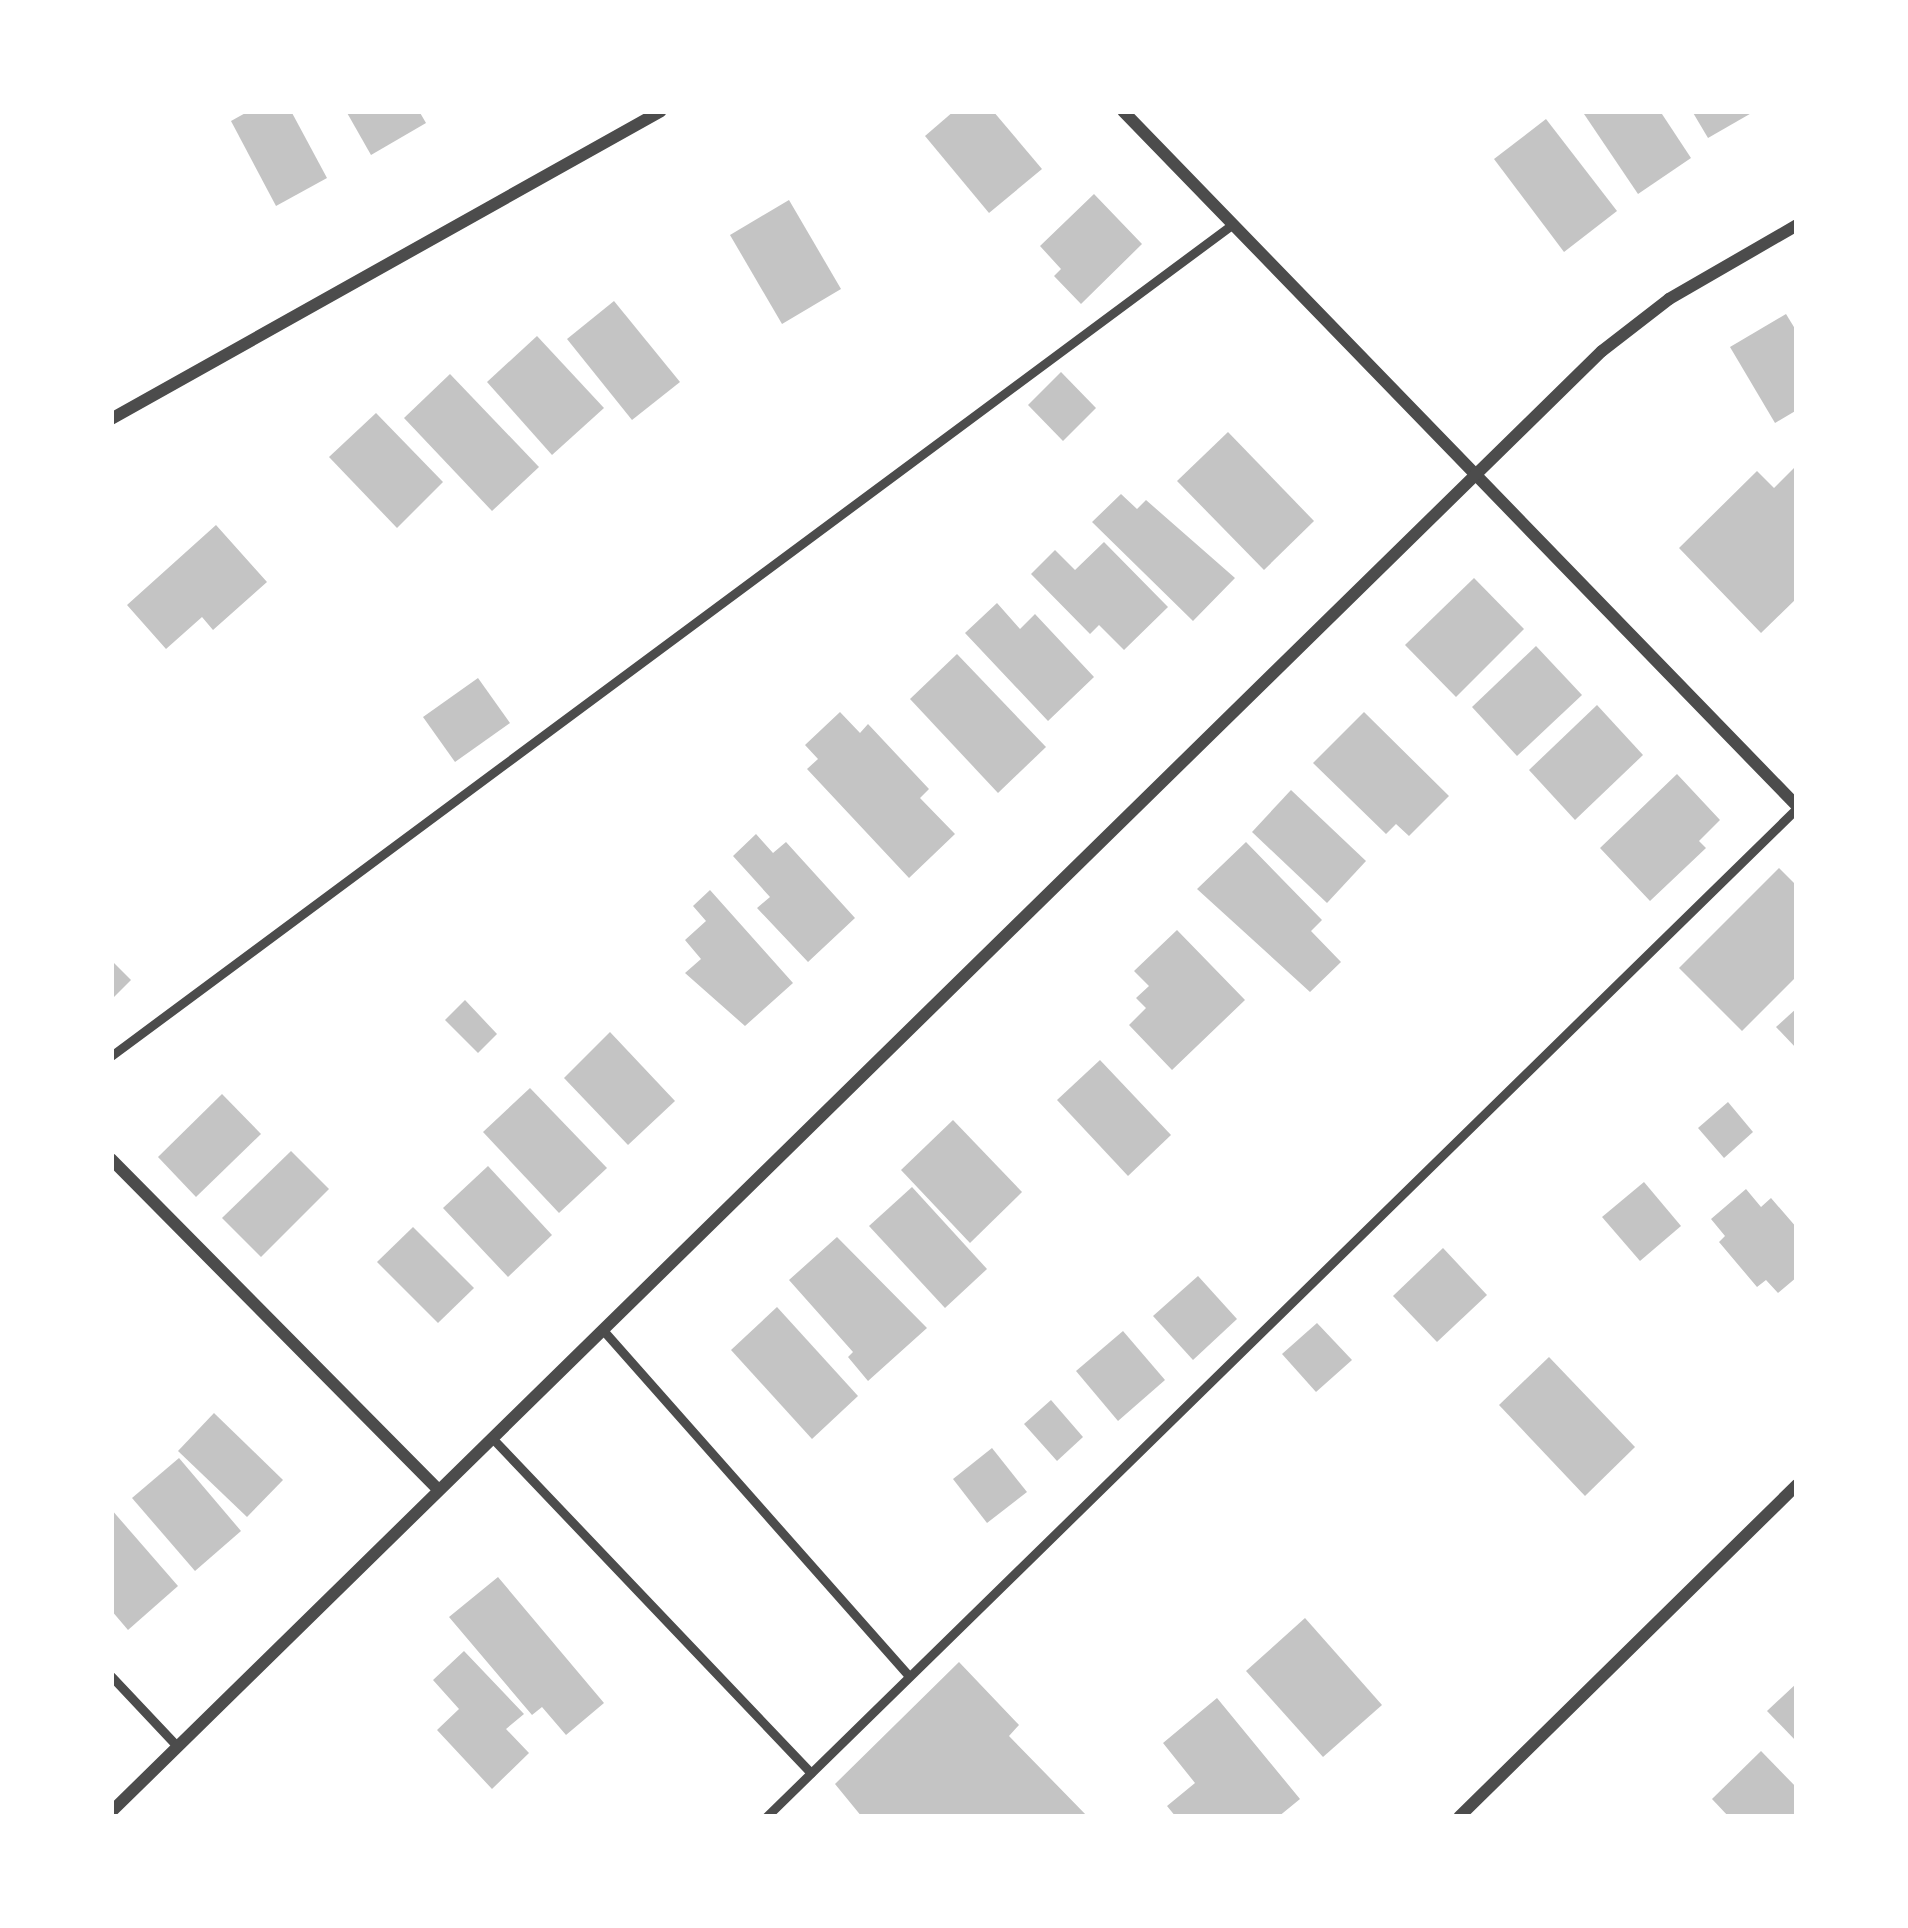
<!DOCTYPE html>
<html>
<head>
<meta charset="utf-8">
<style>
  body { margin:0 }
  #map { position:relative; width:1908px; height:1928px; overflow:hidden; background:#fff; font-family:Barlow,sans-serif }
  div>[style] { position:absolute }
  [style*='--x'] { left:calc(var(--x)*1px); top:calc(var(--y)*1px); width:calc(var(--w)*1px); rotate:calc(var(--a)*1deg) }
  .building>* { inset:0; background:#c4c4c4 }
  .service>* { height:9px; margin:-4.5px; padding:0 4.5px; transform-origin:4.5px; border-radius:4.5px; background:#4c4c4c }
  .minor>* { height:12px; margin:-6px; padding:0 6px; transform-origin:6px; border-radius:6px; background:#4c4c4c }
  span { translate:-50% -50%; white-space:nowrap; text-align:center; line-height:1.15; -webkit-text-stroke:10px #fff; paint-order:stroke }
  .frame { position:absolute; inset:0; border:114px solid #fff; pointer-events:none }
</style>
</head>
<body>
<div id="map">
  <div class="building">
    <i style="clip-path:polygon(249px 111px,291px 111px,327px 178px,276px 206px,231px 121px)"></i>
    <i style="clip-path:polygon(346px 111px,419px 111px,426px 123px,371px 155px)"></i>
    <i style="clip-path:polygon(954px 111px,993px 111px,1042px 169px,989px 213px,925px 136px)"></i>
    <i style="clip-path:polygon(1582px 111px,1660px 111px,1691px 158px,1638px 194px)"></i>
    <i style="clip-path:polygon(1692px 111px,1755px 111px,1708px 138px)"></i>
    <i style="clip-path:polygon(1546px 119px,1617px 211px,1564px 252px,1494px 159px)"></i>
    <i style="clip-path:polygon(1094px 194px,1142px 244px,1081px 304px,1054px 276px,1061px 269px,1040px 246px)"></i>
    <i style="clip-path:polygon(789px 200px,841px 289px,782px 324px,730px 235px)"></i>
    <i style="clip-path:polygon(614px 301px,680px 382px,632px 420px,567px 339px)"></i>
    <i style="clip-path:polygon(1786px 314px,1797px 332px,1797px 410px,1775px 423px,1730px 347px)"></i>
    <i style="clip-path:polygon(537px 336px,604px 408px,552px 455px,487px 382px)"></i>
    <i style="clip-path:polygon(1061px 372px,1096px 408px,1063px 441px,1028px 405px)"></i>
    <i style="clip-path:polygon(450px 374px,539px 467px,492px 511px,404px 418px)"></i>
    <i style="clip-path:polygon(376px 413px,443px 482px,397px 528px,329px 457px)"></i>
    <i style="clip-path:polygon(1228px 432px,1314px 521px,1264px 570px,1177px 481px)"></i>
    <i style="clip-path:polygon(1797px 465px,1797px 598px,1761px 633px,1679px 548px,1757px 471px,1774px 488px)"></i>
    <i style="clip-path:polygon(1121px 494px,1137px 509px,1146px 500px,1235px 578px,1193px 621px,1092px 522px)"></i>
    <i style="clip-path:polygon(216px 525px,267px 582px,213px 630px,202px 617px,166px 649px,127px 605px)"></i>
    <i style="clip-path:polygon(1104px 542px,1168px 607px,1124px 650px,1099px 625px,1090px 634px,1031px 574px,1055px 550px,1075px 570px)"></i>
    <i style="clip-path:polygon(1474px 578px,1524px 629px,1456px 697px,1405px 645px)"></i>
    <i style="clip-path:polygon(997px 603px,1020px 629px,1035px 614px,1094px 677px,1048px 721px,965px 633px)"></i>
    <i style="clip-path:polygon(1536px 646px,1582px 695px,1517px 756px,1472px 707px)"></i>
    <i style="clip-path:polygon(957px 654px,1046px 747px,998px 793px,910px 699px)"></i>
    <i style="clip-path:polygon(478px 678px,510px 723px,455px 762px,423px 717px)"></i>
    <i style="clip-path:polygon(1597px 705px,1643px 755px,1575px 820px,1529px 770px)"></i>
    <i style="clip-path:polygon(840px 712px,860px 733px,868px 724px,929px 789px,920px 798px,955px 834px,909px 878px,807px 769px,818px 759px,805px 745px)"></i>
    <i style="clip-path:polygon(1364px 712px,1449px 796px,1409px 836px,1396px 824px,1386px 834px,1313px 763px)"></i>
    <i style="clip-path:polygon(1677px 774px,1720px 820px,1699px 841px,1706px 848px,1650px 901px,1600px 848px)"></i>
    <i style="clip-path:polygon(1291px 790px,1366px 861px,1327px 903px,1252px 832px)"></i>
    <i style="clip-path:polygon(756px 834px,773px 853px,786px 842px,855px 918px,808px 962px,757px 908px,770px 897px,733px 856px)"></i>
    <i style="clip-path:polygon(1246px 842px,1322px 920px,1311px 931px,1341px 962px,1310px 992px,1197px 889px)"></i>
    <i style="clip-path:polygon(1779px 868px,1797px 886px,1797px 976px,1742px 1031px,1679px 968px)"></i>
    <i style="clip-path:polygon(710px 890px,793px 983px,745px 1026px,685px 973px,701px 959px,685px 940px,706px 921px,693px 906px)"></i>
    <i style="clip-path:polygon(1177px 930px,1245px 1000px,1172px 1070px,1129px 1025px,1146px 1008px,1136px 998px,1149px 986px,1134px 971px)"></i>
    <i style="clip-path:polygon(111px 960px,131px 980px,111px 1000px)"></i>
    <i style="clip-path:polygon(465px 1000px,497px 1034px,478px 1053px,445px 1020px)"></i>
    <i style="clip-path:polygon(1797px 1008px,1797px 1049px,1776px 1027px)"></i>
    <i style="clip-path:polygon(610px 1032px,675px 1101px,628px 1145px,564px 1078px)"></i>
    <i style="clip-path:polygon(1100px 1060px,1171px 1135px,1128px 1176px,1057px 1100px)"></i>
    <i style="clip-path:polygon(530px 1088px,607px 1168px,559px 1213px,483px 1132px)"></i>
    <i style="clip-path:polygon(222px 1094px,261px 1134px,196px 1197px,158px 1157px)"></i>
    <i style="clip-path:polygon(1728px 1102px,1753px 1132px,1724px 1158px,1698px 1128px)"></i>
    <i style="clip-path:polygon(953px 1120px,1022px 1192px,970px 1243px,901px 1170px)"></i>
    <i style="clip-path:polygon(291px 1151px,329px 1189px,261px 1257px,222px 1218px)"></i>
    <i style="clip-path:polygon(488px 1166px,552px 1235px,508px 1277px,443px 1208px)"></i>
    <i style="clip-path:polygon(1644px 1182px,1681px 1226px,1640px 1261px,1602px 1217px)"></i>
    <i style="clip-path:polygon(912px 1187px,987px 1269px,945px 1308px,869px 1226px)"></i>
    <i style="clip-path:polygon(1746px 1189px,1761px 1207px,1771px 1198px,1797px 1228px,1797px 1277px,1778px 1293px,1766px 1280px,1757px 1287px,1719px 1242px,1725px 1236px,1711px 1219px)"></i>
    <i style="clip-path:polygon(413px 1227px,474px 1288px,438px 1323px,377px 1262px)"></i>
    <i style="clip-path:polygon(837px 1237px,927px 1328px,868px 1381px,848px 1357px,853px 1352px,789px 1280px)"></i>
    <i style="clip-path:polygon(1443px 1248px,1487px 1295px,1437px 1342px,1393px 1296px)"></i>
    <i style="clip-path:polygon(1198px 1276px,1237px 1319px,1193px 1360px,1153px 1316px)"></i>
    <i style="clip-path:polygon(777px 1307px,858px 1396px,812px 1439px,731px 1350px)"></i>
    <i style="clip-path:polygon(1317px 1323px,1352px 1360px,1316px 1392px,1282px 1354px)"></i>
    <i style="clip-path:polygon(1123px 1331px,1165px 1380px,1118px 1421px,1076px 1371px)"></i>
    <i style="clip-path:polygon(1549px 1357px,1635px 1447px,1585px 1496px,1499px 1405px)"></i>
    <i style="clip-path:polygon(1051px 1400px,1083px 1437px,1057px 1461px,1024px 1424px)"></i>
    <i style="clip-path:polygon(214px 1413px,283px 1480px,247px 1517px,178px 1451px)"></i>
    <i style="clip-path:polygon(992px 1448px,1027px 1492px,987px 1523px,953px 1479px)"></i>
    <i style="clip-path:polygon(179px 1458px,241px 1531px,195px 1571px,132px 1498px)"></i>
    <i style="clip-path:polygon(111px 1509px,178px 1586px,128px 1630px,111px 1610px)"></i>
    <i style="clip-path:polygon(498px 1577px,604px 1703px,566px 1735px,542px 1707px,532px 1715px,449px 1617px)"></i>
    <i style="clip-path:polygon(1305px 1618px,1382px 1705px,1323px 1757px,1246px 1671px)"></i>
    <i style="clip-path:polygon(464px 1651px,524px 1714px,506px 1729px,529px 1753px,492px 1789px,437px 1730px,459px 1709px,433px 1680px)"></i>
    <i style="clip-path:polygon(959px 1662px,1019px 1725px,1009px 1736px,1088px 1817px,862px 1817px,835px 1784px)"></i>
    <i style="clip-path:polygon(1797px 1683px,1797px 1742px,1767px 1711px)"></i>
    <i style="clip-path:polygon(1217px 1698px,1300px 1799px,1278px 1817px,1176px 1817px,1167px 1806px,1195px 1783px,1163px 1743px)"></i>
    <i style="clip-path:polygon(1761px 1751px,1797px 1788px,1797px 1817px,1729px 1817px,1712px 1799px)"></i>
  </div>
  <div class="service">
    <i style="--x:111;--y:1056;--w:1397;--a:-36.56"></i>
    <i style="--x:602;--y:1329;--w:463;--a:48.5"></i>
    <i style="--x:493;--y:1439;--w:461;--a:46.4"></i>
    <i style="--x:111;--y:1676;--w:96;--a:46.7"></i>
    <i style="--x:766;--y:1817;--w:1443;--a:-44.38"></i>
  </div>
  <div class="minor">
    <i style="--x:1123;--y:111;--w:968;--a:45.88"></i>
    <i style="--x:111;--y:419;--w:630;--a:-29.25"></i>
    <i style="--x:111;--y:1159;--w:464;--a:45.3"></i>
    <i style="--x:111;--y:1812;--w:2087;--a:-44.42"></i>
    <i style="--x:1602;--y:351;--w:85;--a:-37.8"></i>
    <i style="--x:1669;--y:299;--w:148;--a:-30"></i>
    <i style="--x:1459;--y:1817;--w:474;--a:-44.5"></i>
  </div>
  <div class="frame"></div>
</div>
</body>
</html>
